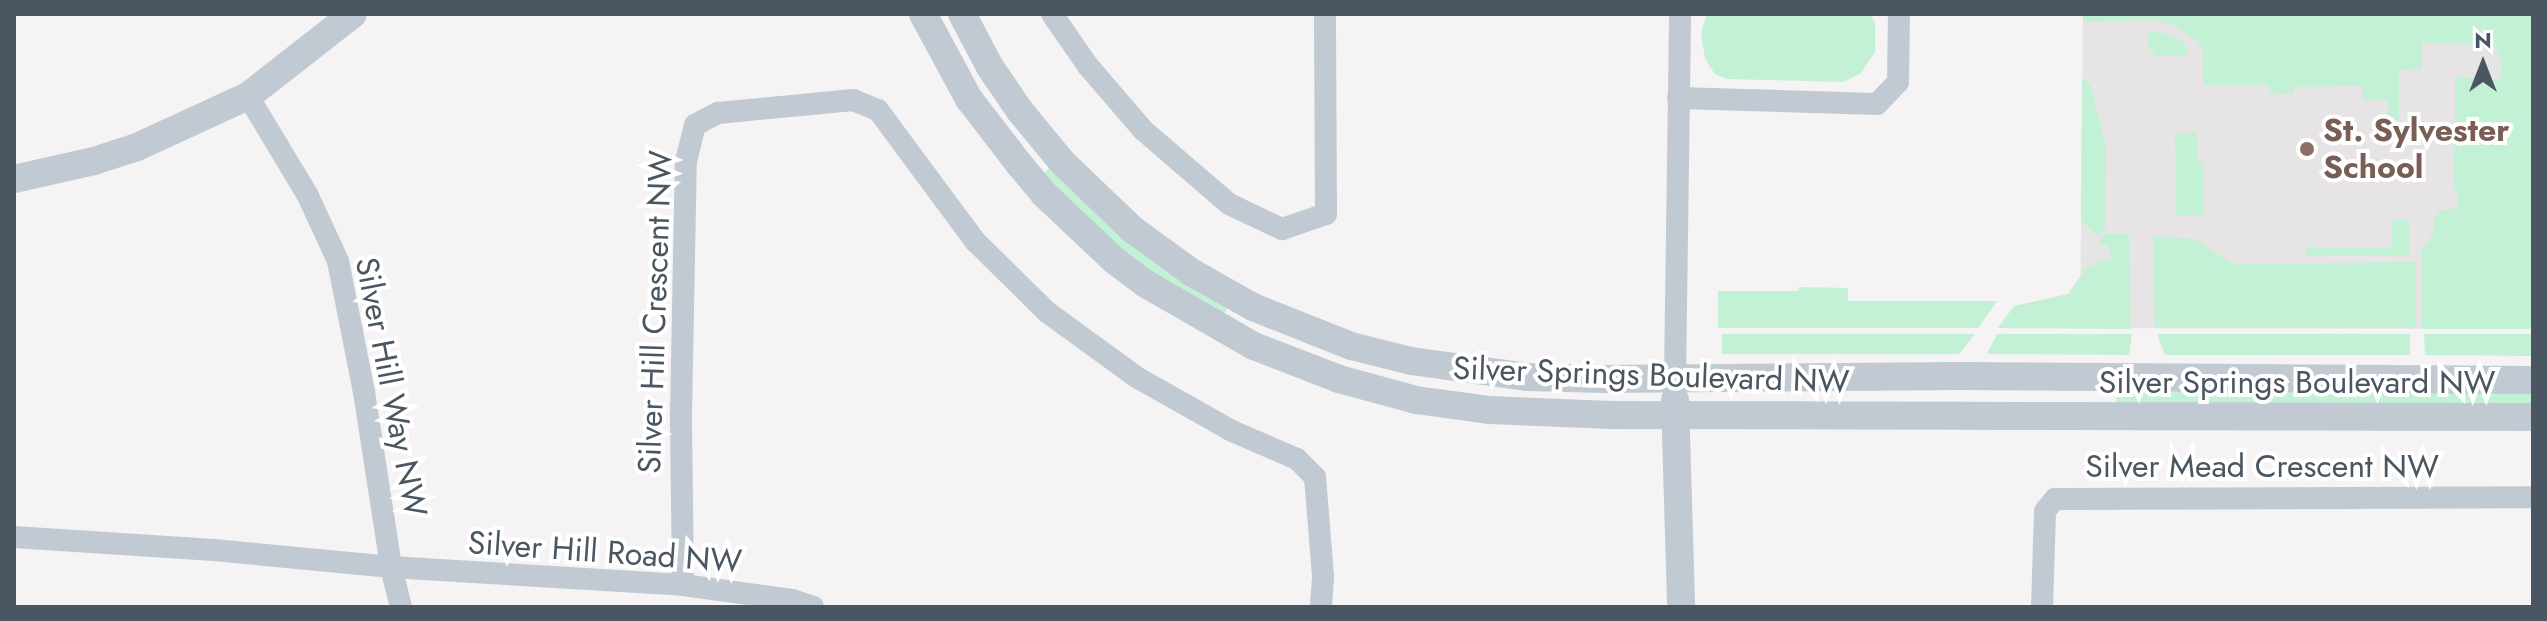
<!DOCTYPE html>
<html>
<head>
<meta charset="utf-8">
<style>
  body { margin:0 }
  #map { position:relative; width:2547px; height:621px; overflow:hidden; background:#f5f3f3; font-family:Jost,sans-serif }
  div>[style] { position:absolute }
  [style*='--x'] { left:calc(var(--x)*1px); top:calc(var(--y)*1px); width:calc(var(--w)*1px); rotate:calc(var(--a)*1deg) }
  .education>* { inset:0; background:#e6e4e5 }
  .green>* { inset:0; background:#c3f1d5 }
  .minor>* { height:22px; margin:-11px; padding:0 11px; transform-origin:11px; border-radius:11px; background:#c1cad2 }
  .tertiary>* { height:28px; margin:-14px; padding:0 14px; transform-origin:14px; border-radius:14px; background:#c1cad2 }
  .dots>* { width:22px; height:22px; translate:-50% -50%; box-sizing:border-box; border:4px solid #fff; border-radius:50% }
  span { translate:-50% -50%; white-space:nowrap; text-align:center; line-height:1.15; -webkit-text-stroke:8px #fff; paint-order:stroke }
  .education-label { font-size:32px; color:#785e54; font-weight:700 }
  .left { translate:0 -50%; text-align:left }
  .street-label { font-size:32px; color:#4a5661 }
  .frame { position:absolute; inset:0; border:16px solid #4a5661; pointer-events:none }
  .north { position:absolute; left:2443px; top:24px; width:80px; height:80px; -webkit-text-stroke:6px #fff; paint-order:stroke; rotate:0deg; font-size:22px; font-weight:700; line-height:32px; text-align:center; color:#4a5661 }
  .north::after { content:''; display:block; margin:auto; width:28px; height:36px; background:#4a5661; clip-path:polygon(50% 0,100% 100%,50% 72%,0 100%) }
</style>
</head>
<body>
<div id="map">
  <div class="education">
    <i style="clip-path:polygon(2083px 14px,2533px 14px,2533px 329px,2080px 328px)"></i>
  </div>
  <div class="green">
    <i style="clip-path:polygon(1707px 14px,1871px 14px,1875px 23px,1875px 52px,1860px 74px,1843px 82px,1727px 79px,1715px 74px,1705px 59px,1701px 32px)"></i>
    <i style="clip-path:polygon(2083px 14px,2533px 14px,2533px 329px,2422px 329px,2422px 248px,2429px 242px,2434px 227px,2433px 220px,2440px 211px,2457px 208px,2459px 200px,2453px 182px,2455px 132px,2463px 131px,2463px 122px,2455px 122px,2455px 77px,2499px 80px,2502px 63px,2494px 45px,2422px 43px,2422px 69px,2399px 70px,2399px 120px,2388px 120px,2388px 100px,2363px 99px,2362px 86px,2294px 87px,2294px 94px,2270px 93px,2269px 85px,2203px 85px,2203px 49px,2197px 41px,2173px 25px,2151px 20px,2083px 22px)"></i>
    <i style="clip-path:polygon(2148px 32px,2165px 33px,2184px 42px,2188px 55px,2156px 56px,2148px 48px)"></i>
    <i style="clip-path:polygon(2082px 78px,2091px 86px,2106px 145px,2105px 230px,2096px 235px,2081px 220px)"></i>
    <i style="clip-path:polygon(2175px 133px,2197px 133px,2197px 162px,2203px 163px,2204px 215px,2176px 215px)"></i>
    <i style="clip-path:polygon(1049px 168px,1229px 304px,1223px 317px,1157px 281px,1041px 178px)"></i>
    <i style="clip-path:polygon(2392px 220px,2409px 220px,2409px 255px,2305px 256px,2305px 247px,2392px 247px)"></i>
    <i style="clip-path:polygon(2105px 234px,2129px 234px,2131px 329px,1998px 328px,2014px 306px,2068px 294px,2087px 267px,2112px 258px,2107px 243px,2097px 246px)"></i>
    <i style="clip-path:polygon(2153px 236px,2195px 239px,2233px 264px,2416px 262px,2416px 328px,2155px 328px)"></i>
    <i style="clip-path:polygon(1799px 287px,1848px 288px,1848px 301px,1997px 301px,1978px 328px,1718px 328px,1718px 291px,1798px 291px)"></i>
    <i style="clip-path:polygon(1722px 334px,1975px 334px,1959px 354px,1722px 354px)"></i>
    <i style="clip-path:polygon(1997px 334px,2132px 334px,2129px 355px,1987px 354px)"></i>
    <i style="clip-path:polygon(2157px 334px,2410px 334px,2410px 355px,2165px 355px)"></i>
    <i style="clip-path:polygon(2424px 334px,2533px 334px,2533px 356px,2425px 355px)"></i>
    <i style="clip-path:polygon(2172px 389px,2533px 389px,2533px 407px,2117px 406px,2116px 393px)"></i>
  </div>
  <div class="minor">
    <i style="--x:1052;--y:14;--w:63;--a:55.3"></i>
    <i style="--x:1088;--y:66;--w:84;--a:49.3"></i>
    <i style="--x:1143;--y:130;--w:113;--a:40.7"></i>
    <i style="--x:1229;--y:204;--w:59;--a:25.3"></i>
    <i style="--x:1282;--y:229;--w:46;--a:-18.8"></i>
    <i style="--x:1326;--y:214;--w:200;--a:-90.3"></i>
    <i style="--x:248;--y:96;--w:117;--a:59"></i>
    <i style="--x:308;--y:196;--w:72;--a:65.2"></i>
    <i style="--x:338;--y:261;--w:134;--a:78.8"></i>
    <i style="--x:364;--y:392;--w:177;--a:81.2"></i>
    <i style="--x:391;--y:567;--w:293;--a:3.5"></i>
    <i style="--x:683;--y:585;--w:110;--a:7.8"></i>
    <i style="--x:792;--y:600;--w:22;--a:18"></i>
    <i style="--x:1678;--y:98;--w:199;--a:1.7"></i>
    <i style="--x:1877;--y:104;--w:30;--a:-46"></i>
    <i style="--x:1898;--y:82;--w:68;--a:-89.2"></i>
    <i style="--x:1675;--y:378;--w:364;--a:-89.2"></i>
    <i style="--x:14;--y:537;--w:200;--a:3.7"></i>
    <i style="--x:214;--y:550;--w:178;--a:5.5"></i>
    <i style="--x:391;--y:567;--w:41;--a:76"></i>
    <i style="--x:683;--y:585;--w:172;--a:-90.7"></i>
    <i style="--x:681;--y:413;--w:252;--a:-88.9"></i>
    <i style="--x:686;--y:161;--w:37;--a:-76"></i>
    <i style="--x:695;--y:125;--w:26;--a:-28"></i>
    <i style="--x:718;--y:113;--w:136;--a:-5.5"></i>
    <i style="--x:853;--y:100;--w:27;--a:22"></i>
    <i style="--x:878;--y:110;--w:163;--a:53.5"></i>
    <i style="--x:975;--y:241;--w:101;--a:44.6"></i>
    <i style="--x:1047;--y:312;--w:112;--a:36"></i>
    <i style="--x:1138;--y:378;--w:108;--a:29.4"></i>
    <i style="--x:1232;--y:431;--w:71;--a:23.3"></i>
    <i style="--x:1297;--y:459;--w:25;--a:45"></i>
    <i style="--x:1315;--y:477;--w:100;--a:85.4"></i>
    <i style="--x:1323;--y:577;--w:30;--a:94"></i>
    <i style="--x:2042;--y:607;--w:96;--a:-88.2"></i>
    <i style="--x:2045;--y:511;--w:16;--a:-50"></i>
    <i style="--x:2055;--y:499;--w:478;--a:-0.2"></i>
  </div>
  <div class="tertiary">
    <i style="--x:923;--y:14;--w:97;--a:61.6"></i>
    <i style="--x:969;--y:99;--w:82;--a:52.4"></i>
    <i style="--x:1019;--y:164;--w:39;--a:50"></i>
    <i style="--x:1044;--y:194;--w:96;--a:43.3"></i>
    <i style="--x:1114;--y:260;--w:40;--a:37"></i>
    <i style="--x:1146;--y:284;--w:125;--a:29.9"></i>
    <i style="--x:1254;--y:346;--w:91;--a:21.2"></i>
    <i style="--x:1339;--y:379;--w:80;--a:15.3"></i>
    <i style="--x:1416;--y:400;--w:75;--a:7.7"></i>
    <i style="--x:1490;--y:410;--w:121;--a:2.4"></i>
    <i style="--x:1611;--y:415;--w:922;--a:0.12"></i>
    <i style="--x:962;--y:14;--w:60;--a:62.2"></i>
    <i style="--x:990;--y:67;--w:53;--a:55.7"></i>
    <i style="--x:1020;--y:111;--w:66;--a:50.5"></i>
    <i style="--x:1062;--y:162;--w:97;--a:43.7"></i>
    <i style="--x:1132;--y:229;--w:73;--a:36.1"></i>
    <i style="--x:1191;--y:272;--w:71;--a:29.4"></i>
    <i style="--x:1253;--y:307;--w:105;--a:21.7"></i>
    <i style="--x:1351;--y:346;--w:62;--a:14"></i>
    <i style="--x:1411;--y:361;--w:118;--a:7.8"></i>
    <i style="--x:1528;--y:377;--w:76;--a:1.5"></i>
    <i style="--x:1604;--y:379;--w:355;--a:-0.5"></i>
    <i style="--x:1959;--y:376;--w:574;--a:0.4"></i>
    <i style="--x:14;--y:179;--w:82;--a:-12.7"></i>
    <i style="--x:94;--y:161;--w:45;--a:-18"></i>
    <i style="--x:137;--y:147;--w:122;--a:-24.7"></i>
    <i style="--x:248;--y:96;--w:133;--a:-38"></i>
    <i style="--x:1675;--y:400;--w:207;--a:88.3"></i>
  </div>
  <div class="dots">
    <i style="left:2307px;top:149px;background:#8d6e63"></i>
  </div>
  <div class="education-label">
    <span class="left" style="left:2323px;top:149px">St. Sylvester<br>School</span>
  </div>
  <div class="street-label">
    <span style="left:655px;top:312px;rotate:-88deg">Silver Hill Crescent NW</span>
    <span style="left:1651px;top:375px;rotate:2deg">Silver Springs Boulevard NW</span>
    <span style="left:2297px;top:382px">Silver Springs Boulevard NW</span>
    <span style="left:391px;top:387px;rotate:79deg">Silver Hill Way NW</span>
    <span style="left:2262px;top:466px">Silver Mead Crescent NW</span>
    <span style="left:605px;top:552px;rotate:4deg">Silver Hill Road NW</span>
  </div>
  <div class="frame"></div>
  <div class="north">N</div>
</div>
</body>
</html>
